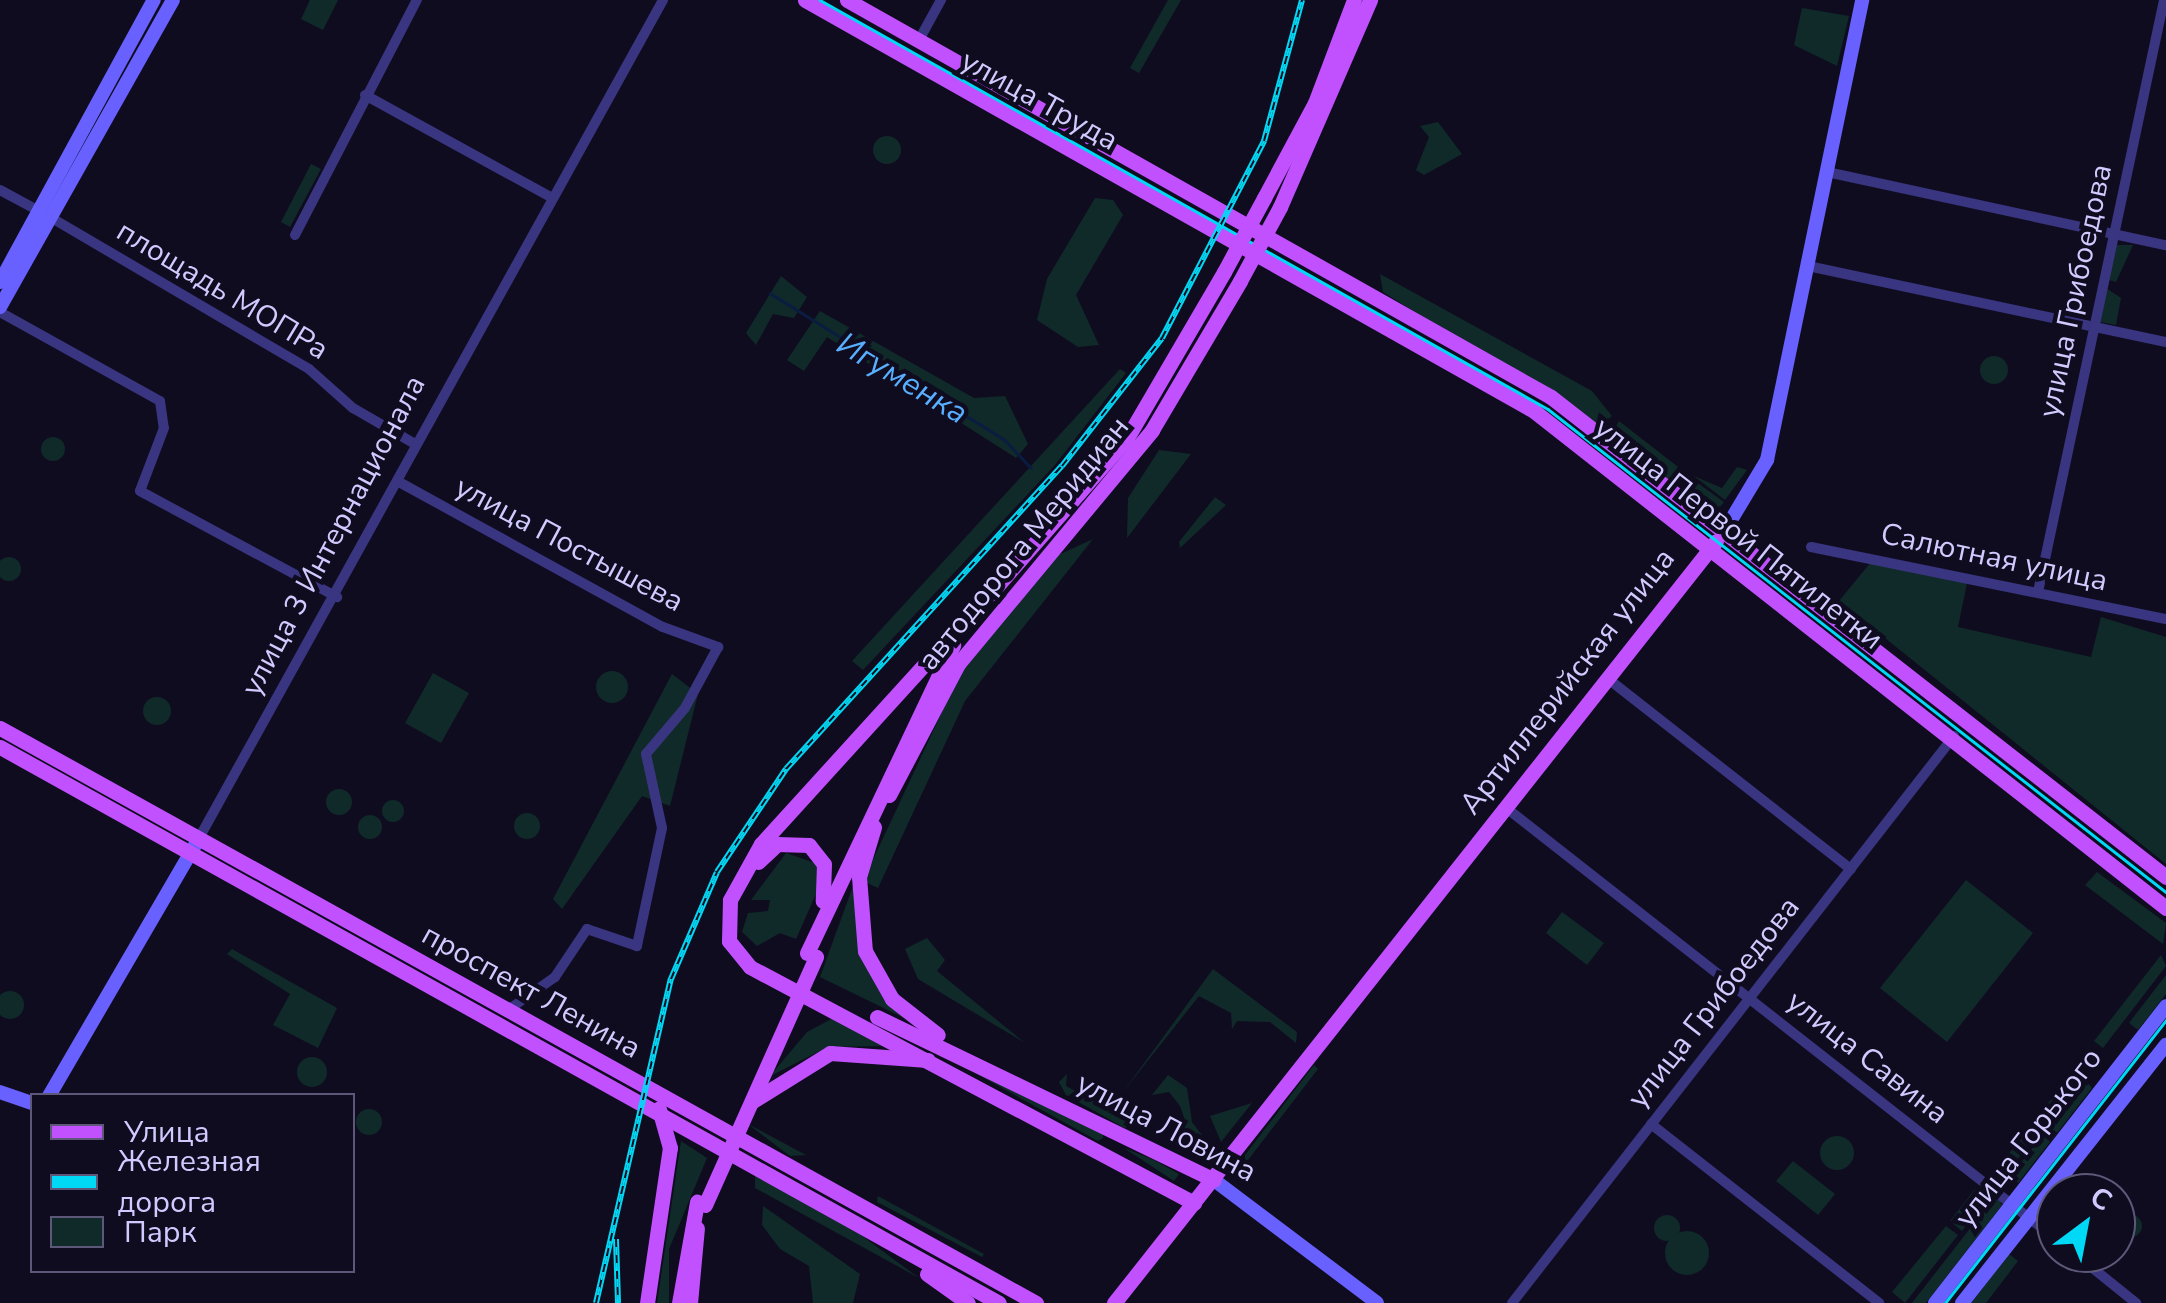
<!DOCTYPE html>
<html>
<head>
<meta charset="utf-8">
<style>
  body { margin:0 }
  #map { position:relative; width:2166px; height:1303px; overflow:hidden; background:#100c20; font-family:"Nunito Sans",sans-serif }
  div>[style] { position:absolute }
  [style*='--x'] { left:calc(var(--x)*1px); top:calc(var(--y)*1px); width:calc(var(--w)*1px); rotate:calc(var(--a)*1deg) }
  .green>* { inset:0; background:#0f2a29 }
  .round { border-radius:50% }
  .stream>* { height:2.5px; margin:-1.25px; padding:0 1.25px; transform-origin:1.25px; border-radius:1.25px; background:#0a1d41 }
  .street>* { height:10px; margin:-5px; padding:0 5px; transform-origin:5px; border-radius:5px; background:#393580 }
  .secondary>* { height:14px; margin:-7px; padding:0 7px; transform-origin:7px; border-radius:7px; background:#6861ff }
  .primary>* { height:15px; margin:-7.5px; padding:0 7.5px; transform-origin:7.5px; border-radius:7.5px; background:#c151ff }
  .tram>* { height:2.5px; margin:-1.25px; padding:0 1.25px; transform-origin:1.25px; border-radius:1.25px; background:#00d9f5 }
  .rail>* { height:6px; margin-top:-3px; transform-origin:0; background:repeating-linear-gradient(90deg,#100c20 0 8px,#00d9f5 0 16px); box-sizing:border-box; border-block:2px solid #00d9f5 }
  .primary-bridge>* { height:15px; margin:-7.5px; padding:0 7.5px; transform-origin:7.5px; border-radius:7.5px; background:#c151ff }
  span { translate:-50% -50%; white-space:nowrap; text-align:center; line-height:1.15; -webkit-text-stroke:9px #100c20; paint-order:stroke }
  .street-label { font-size:30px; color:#d1caff }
  .water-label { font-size:32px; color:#58afff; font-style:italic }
  .legend { position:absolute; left:30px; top:1093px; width:325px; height:180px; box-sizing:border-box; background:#100c20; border:2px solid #5d5879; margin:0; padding:12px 18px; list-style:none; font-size:30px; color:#d1caff }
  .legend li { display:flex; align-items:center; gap:20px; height:50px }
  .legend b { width:50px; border:2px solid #5d5879 }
  .north { position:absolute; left:2036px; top:1173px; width:100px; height:100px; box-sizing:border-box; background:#100c20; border:2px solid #5d5879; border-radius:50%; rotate:32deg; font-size:28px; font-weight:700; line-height:40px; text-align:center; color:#d1caff }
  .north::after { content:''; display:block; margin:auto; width:35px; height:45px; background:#00d9f5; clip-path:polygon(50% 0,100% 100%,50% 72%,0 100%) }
</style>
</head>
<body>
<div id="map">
  <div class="green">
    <i style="clip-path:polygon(310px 0,338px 0,323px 30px,301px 19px)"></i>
    <i style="clip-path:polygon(1168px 0,1181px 0,1139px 73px,1130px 68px)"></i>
    <i style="clip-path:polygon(1802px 8px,1849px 16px,1837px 66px,1794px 45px)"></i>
    <i style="clip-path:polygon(1438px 122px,1462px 154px,1424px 175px,1416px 170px,1429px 137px,1420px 126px)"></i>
    <i class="round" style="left:873px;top:136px;width:28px;height:28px"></i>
    <i style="clip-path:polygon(311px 164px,321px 169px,290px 227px,281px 222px)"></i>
    <i style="clip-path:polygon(1095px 198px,1113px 200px,1123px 215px,1076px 295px,1099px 345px,1078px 347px,1037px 320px,1047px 279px)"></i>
    <i style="clip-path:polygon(2112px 245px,2133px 245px,2116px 282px,2105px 279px)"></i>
    <i style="clip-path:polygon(1380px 274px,1592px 391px,1612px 416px,1598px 426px,1383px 292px)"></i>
    <i style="clip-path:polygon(781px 276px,807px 297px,794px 318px,773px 314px,756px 345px,746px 333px)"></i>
    <i style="clip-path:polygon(2103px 286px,2121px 298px,2116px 325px,2100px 322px)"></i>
    <i style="clip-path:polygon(820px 311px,974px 398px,1005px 396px,1028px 444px,1016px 458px,827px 337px,804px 371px,787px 360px)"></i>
    <i class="round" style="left:1980px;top:356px;width:28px;height:28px"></i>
    <i style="clip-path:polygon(1120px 369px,1126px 373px,1055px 465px,863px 670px,852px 661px)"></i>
    <i style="clip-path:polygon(1619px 421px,1682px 470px,1681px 478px,1669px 483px,1611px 435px)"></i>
    <i class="round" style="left:41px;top:437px;width:24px;height:24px"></i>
    <i style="clip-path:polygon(1159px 450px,1191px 454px,1127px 538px,1128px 498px)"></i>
    <i style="clip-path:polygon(1737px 467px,1747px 470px,1725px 500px,1694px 476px,1722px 488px)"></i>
    <i style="clip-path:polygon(1692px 479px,1724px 502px,1714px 514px,1684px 493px)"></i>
    <i style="clip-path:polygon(1215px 497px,1226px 505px,1180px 548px,1179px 542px)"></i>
    <i style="clip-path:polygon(1093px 539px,965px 701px,878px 888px,863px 881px,965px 663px,1054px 557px)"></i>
    <i class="round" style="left:-3px;top:557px;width:24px;height:24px"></i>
    <i style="clip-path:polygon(1871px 562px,1967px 583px,1958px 627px,2091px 657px,2101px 617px,2166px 637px,2166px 864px,1839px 601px)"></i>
    <i class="round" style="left:596px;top:671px;width:32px;height:32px"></i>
    <i style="clip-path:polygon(433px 673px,469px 693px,441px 743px,405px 723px)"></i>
    <i style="clip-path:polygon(672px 674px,698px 694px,670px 806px,642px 796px,562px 909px,553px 899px)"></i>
    <i class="round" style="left:143px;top:697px;width:28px;height:28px"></i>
    <i class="round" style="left:326px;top:789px;width:26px;height:26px"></i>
    <i class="round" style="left:382px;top:800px;width:22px;height:22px"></i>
    <i class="round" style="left:514px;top:813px;width:26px;height:26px"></i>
    <i class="round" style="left:358px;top:815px;width:24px;height:24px"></i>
    <i style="clip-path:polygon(786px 853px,815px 863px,823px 878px,796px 939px,780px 933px,757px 946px,742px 932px,748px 913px,768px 911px,770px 900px,751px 900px)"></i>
    <i style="clip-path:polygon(2097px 872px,2166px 923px,2163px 944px,2085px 885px)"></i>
    <i style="clip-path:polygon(1966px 880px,2033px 933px,1947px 1042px,1880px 988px)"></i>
    <i style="clip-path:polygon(853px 886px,861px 955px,908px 1020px,820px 977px)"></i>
    <i style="clip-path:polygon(1562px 912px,1604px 943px,1587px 965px,1546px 933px)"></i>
    <i style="clip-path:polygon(927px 938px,945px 960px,937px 971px,1025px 1043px,918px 979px,905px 949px)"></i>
    <i style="clip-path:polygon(232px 949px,337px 1008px,318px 1048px,273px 1025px,290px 994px,227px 954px)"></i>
    <i style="clip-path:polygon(2161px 955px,2166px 966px,2103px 1048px,2094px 1041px)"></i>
    <i style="clip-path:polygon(1213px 969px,1297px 1032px,1296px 1043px,1270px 1022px,1237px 1021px,1232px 1029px,1231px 1013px,1199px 996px,1123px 1092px)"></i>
    <i style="clip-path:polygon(2166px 975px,2166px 994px,2138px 1030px,2129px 1023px)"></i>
    <i class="round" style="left:-4px;top:991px;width:28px;height:28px"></i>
    <i style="clip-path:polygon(835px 1017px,885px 1046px,828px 1047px,770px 1076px,807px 1032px)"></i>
    <i class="round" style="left:297px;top:1057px;width:30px;height:30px"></i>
    <i style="clip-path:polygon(1314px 1065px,1318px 1069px,1245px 1164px,1245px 1155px)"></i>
    <i style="clip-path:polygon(2073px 1071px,2081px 1077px,2002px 1179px,1994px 1173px)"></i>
    <i style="clip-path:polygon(975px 1073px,1103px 1133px,1103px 1138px,1098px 1141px)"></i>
    <i style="clip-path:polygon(1067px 1074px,1066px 1086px,1131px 1121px,1142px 1115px,1125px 1128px,1066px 1095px,1059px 1082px)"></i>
    <i style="clip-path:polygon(1168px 1075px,1187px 1088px,1192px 1122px,1214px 1151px,1178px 1138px,1186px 1123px,1180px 1106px,1169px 1092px,1152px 1095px)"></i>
    <i style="clip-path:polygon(2085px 1080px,2092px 1088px,2018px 1183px,2010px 1177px)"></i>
    <i style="clip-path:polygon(1252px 1103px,1221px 1142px,1210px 1116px)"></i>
    <i class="round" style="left:356px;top:1109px;width:26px;height:26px"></i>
    <i style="clip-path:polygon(748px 1124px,806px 1155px,790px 1156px)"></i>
    <i class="round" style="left:1820px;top:1136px;width:34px;height:34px"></i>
    <i style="clip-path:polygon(681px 1141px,707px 1158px,669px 1249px,669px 1303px,657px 1303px)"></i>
    <i style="clip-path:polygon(1124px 1148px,1154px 1160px,1179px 1174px,1174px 1181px)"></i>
    <i style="clip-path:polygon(1793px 1161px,1835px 1194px,1818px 1215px,1776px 1181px)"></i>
    <i style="clip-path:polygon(755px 1175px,861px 1235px,919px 1278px,755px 1188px)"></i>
    <i style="clip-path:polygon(1975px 1189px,1987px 1199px,1962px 1231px,1950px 1221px)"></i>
    <i style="clip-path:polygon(1996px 1195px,2002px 1205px,1926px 1303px,1912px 1303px)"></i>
    <i style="clip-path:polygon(878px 1196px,984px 1254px,982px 1257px,877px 1202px)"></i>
    <i style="clip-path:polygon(763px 1206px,860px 1274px,853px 1303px,813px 1303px,809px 1266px,780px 1249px,762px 1225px)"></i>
    <i class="round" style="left:2120px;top:1215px;width:22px;height:22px"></i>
    <i class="round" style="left:1654px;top:1215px;width:26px;height:26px"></i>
    <i style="clip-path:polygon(1946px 1226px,1958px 1235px,1905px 1303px,1892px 1292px)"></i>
    <i class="round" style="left:1665px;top:1231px;width:44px;height:44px"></i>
    <i style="clip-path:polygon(2009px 1254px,2018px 1261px,1986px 1303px,1971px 1303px)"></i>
  </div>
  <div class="stream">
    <i style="--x:770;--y:293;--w:277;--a:32"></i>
    <i style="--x:1005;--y:440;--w:38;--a:47"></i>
  </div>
  <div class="street">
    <i style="--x:919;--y:40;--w:46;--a:-61.2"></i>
    <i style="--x:365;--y:95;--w:210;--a:28.8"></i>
    <i style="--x:1827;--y:172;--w:347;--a:12.2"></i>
    <i style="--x:0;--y:190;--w:44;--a:28.3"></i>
    <i style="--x:50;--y:217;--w:300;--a:30.4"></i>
    <i style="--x:309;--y:369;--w:59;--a:41.6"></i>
    <i style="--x:353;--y:408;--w:72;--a:30.1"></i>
    <i style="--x:295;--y:235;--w:265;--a:-62.6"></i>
    <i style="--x:1808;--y:266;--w:366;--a:12"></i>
    <i style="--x:0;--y:312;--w:183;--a:29.1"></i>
    <i style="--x:160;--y:401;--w:27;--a:82"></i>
    <i style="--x:164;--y:428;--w:67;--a:110.9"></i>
    <i style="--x:140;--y:491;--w:224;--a:28.3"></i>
    <i style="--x:399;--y:482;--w:301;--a:28.8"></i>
    <i style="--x:663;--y:627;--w:59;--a:20"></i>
    <i style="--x:718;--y:647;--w:69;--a:118.4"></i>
    <i style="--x:685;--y:708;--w:60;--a:130.3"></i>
    <i style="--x:646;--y:754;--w:76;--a:77.8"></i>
    <i style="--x:662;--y:828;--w:121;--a:102"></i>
    <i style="--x:637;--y:946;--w:53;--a:-161.2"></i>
    <i style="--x:587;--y:929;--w:58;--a:123.7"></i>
    <i style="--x:555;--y:977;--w:57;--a:144.9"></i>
    <i style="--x:1811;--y:547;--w:362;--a:11.5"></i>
    <i style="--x:2038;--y:592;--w:605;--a:-77.98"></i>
    <i style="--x:1607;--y:678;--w:310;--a:38.1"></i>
    <i style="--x:1505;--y:807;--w:700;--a:38.1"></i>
    <i style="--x:198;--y:840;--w:960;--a:-61.03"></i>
    <i style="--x:1651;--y:1124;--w:290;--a:38.1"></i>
    <i style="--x:2074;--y:1253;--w:80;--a:38.9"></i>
    <i style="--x:1512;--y:1303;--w:719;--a:-52.06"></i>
  </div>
  <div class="secondary">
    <i style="--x:0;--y:282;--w:321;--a:-61.4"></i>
    <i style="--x:0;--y:307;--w:352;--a:-60.6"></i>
    <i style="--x:1725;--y:530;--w:82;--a:-59"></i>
    <i style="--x:1767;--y:460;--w:470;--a:-78.3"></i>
    <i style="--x:0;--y:1092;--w:34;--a:19"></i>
    <i style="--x:49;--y:1096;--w:296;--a:-59.8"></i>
    <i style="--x:1214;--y:1180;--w:204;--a:37"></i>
    <i style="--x:1935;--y:1303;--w:376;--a:-52.1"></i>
    <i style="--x:1962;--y:1303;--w:329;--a:-51.7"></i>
  </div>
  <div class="primary">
    <i style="--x:805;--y:0;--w:837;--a:29.41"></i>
    <i style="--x:1534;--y:411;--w:804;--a:38.18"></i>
    <i style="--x:847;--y:0;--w:808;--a:29.42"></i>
    <i style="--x:1551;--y:397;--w:780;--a:37.97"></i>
    <i style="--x:1264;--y:198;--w:108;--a:-61.8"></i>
    <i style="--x:1315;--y:103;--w:110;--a:-69.3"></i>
    <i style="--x:1280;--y:207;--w:226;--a:-66.5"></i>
    <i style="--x:993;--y:589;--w:345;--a:132.3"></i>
    <i style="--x:761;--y:844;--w:64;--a:119"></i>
    <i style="--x:730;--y:900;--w:41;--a:91.4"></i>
    <i style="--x:729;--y:941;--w:33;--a:51"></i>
    <i style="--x:750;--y:967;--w:503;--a:27.99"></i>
    <i style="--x:990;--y:594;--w:208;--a:-48.7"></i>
    <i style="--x:1127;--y:438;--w:192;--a:-59.7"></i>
    <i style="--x:0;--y:728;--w:1185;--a:29.03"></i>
    <i style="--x:0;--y:747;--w:1143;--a:29.1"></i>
    <i style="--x:889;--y:795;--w:148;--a:-62.2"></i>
    <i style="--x:958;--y:664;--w:304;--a:-50.3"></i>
    <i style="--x:1152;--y:430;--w:173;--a:-59.4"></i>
    <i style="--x:874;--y:827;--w:52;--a:106.7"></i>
    <i style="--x:859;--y:877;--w:74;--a:85.4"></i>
    <i style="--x:865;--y:951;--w:55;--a:60.6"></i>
    <i style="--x:892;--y:999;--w:58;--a:38"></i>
    <i style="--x:758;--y:862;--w:26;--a:-43"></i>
    <i style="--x:777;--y:844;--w:32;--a:2"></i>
    <i style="--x:809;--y:845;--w:24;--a:52"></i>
    <i style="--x:824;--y:864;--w:37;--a:92"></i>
    <i style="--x:807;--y:953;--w:341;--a:-64.6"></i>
    <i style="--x:877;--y:1017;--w:374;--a:25.8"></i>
    <i style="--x:753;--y:1101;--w:91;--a:-31.9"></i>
    <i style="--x:830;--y:1053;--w:98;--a:4.1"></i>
    <i style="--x:927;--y:1274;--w:50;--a:35.3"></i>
    <i style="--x:647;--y:1303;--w:157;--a:-81.6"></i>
    <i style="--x:670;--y:1148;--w:41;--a:-105.8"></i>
    <i style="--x:679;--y:1303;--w:103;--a:-79.9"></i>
    <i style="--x:690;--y:1303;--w:75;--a:-84.7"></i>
    <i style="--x:1114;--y:1303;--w:971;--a:-51.69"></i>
  </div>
  <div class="tram">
    <i style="--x:820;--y:0;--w:835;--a:29.33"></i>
    <i style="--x:1548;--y:409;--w:784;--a:38.01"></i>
    <i style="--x:1945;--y:1303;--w:359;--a:-52"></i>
  </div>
  <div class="rail">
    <i style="--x:616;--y:1239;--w:64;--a:88.2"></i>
    <i style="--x:596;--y:1303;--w:333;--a:-77"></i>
    <i style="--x:671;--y:979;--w:116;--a:-66.7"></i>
    <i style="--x:717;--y:872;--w:124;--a:-56.2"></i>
    <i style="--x:786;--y:769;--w:410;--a:-47.7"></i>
    <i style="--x:1062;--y:466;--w:162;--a:-52"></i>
    <i style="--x:1162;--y:338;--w:222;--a:-62.6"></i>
    <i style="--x:1264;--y:141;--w:146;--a:-74.9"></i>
  </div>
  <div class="primary-bridge">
    <i style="--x:1224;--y:272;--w:84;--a:-61.6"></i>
    <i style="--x:1240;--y:281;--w:84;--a:-61.6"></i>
    <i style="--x:705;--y:1205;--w:272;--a:-65.9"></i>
  </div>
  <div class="street-label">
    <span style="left:1039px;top:101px;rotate:29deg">улица Труда</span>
    <span style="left:222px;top:291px;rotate:31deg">площадь МОПРа</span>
    <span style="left:2076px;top:291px;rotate:-78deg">улица Грибоедова</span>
    <span style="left:1738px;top:534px;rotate:38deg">улица Первой Пятилетки</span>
    <span style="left:334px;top:536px;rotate:-62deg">улица 3 Интернационала</span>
    <span style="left:1024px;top:544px;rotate:-51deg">автодорога Меридиан</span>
    <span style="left:569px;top:545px;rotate:28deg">улица Постышева</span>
    <span style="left:1994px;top:558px;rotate:12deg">Салютная улица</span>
    <span style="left:1568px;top:682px;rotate:-52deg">Артиллерийская улица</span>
    <span style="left:531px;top:992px;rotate:29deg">проспект Ленина</span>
    <span style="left:1714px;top:1003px;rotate:-52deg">улица Грибоедова</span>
    <span style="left:1867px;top:1058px;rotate:38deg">улица Савина</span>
    <span style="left:1166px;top:1128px;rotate:28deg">улица Ловина</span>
    <span style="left:2029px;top:1138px;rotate:-52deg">улица Горького</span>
  </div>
  <div class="water-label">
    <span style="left:902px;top:379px;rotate:31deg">Игуменка</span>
  </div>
  <ul class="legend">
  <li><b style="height:12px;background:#c151ff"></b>Улица</li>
  <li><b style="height:12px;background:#00d9f5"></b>Железная дорога</li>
  <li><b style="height:28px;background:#0f2a29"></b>Парк</li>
  </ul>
  <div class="north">С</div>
</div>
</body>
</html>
